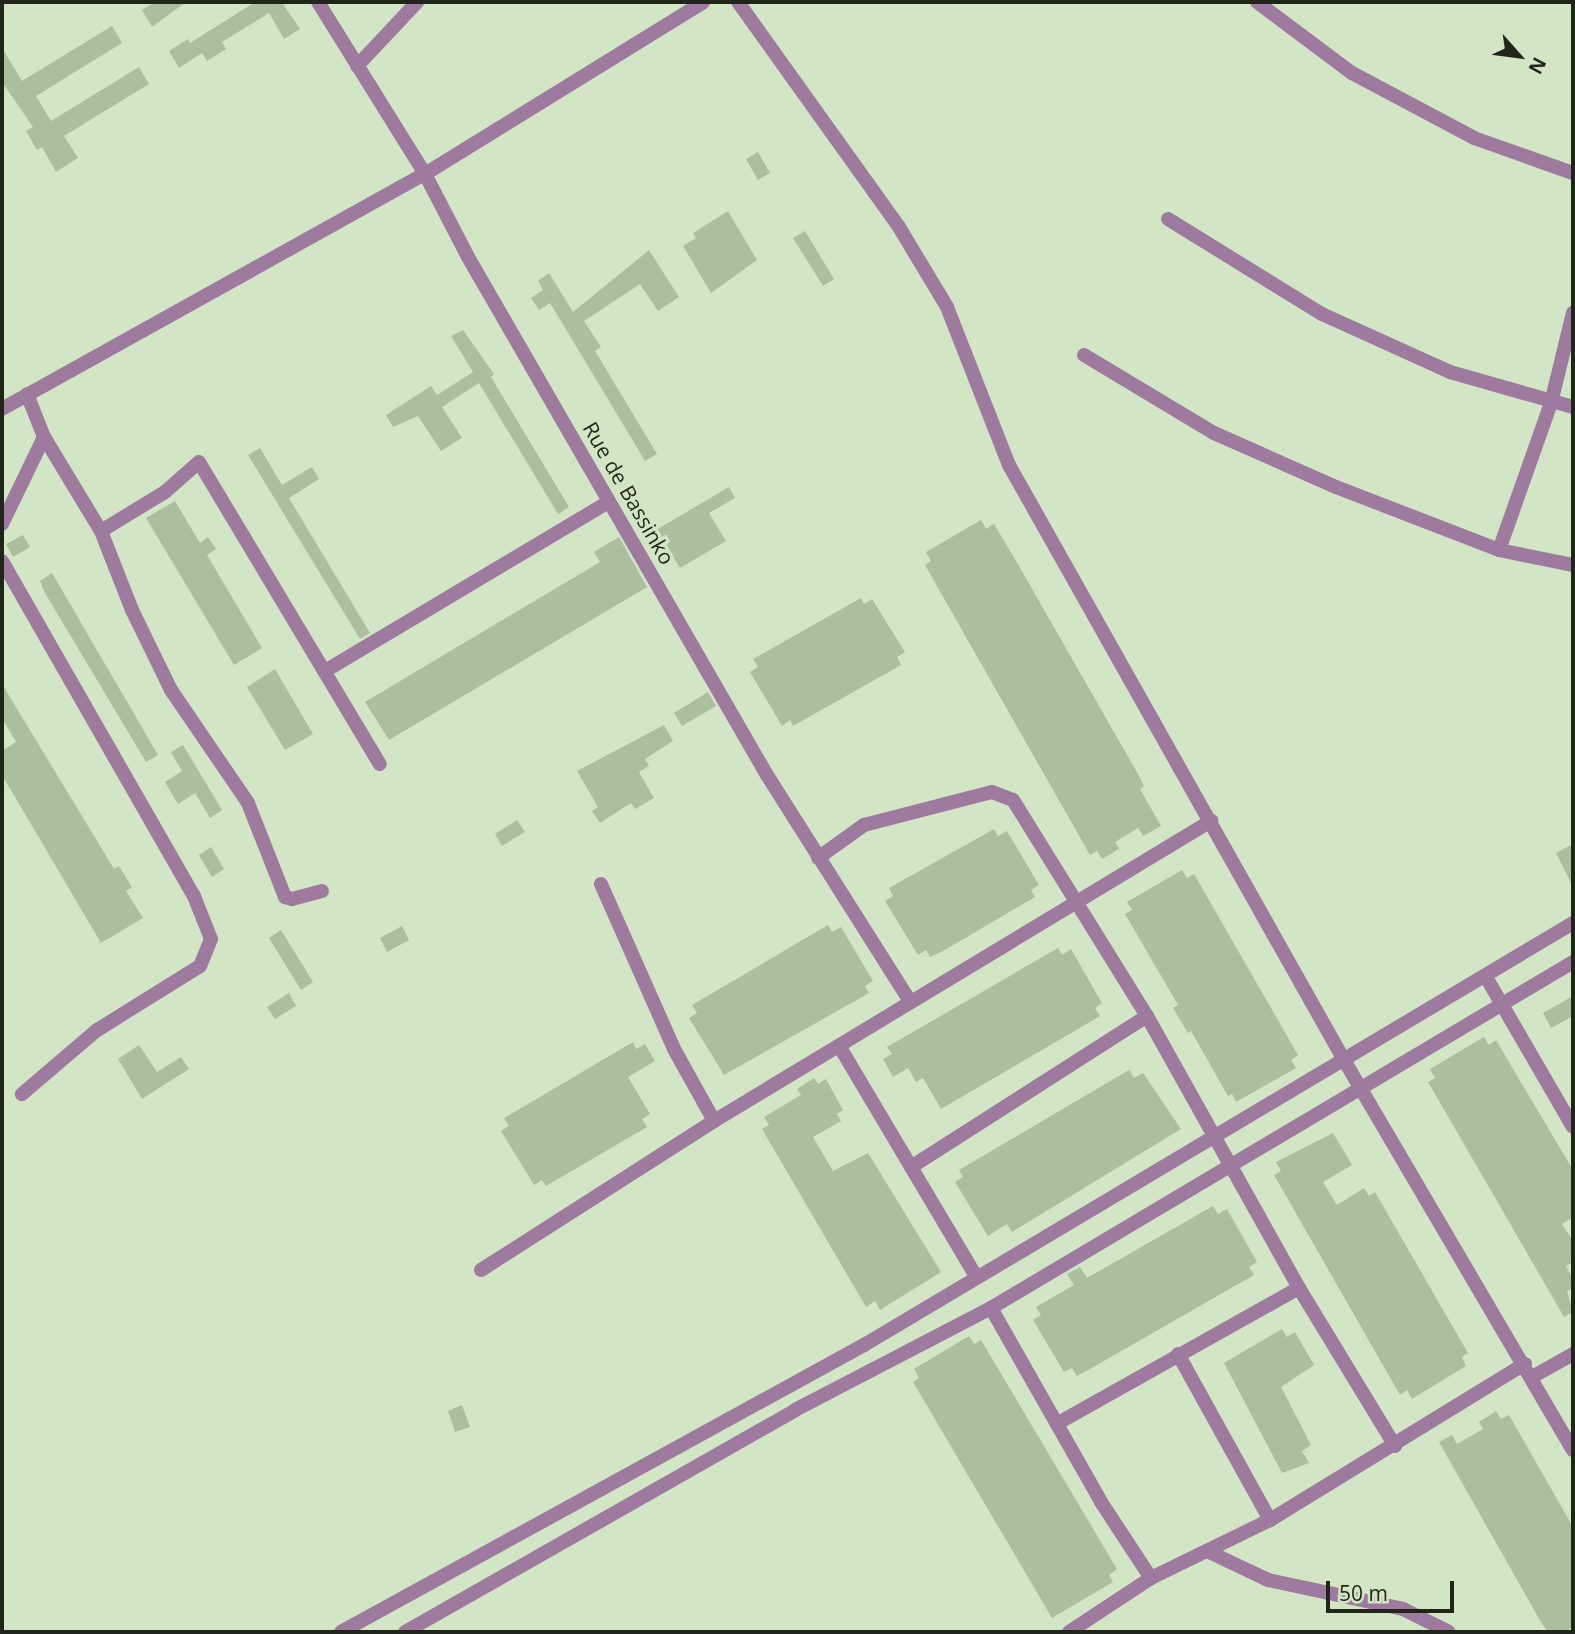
<!DOCTYPE html>
<html>
<head>
<meta charset="utf-8">
<style>
  body { margin:0 }
  #map { position:relative; width:1575px; height:1634px; overflow:hidden; background:#d2e6c5; font-family:"Open Sans",sans-serif }
  div>[style] { position:absolute }
  [style*='--x'] { left:calc(var(--x)*1px); top:calc(var(--y)*1px); width:calc(var(--w)*1px); rotate:calc(var(--a)*1deg) }
  .building>* { inset:0; background:#abbe9e }
  .minor>* { height:14px; margin:-7px; padding:0 7px; transform-origin:7px; border-radius:7px; background:#9e7a9e }
  .tertiary>* { height:14px; margin:-7px; padding:0 7px; transform-origin:7px; border-radius:7px; background:#9e7a9e }
  span { translate:-50% -50%; white-space:nowrap; text-align:center; line-height:1.15; -webkit-text-stroke:7px #d2e6c5; paint-order:stroke }
  .street-label { font-size:21px; color:#1f2619 }
  .frame { position:absolute; inset:0; border:4px solid #1f2619; pointer-events:none }
  .north { position:absolute; left:1484px; top:21px; width:70px; height:70px; -webkit-text-stroke:5px #d2e6c5; paint-order:stroke; rotate:118deg; font-size:19px; font-weight:700; line-height:28px; text-align:center; color:#1f2619 }
  .north::after { content:''; display:block; margin:auto; width:24px; height:32px; background:#1f2619; clip-path:polygon(50% 0,100% 100%,50% 72%,0 100%) }
  .scale { position:absolute; left:1326px; top:1581px; width:128px; height:32px; box-sizing:border-box; border:4px solid #1f2619; border-top:0; padding-left:9px; font-size:21px; line-height:24px; white-space:nowrap; color:#1f2619; -webkit-text-stroke:5px #d2e6c5; paint-order:stroke }
</style>
</head>
<body>
<div id="map">
  <div class="building">
    <i style="clip-path:polygon(155px 2px,186px 2px,152px 27px,142px 10px)"></i>
    <i style="clip-path:polygon(255px 2px,287px 2px,283px 4px,300px 29px,284px 39px,269px 13px,222px 42px,226px 49px,207px 61px,202px 53px,179px 68px,169px 51px,188px 39px,190px 43px)"></i>
    <i style="clip-path:polygon(112px 26px,122px 43px,36px 96px,51px 121px,139px 67px,149px 84px,64px 136px,78px 158px,56px 172px,42px 147px,37px 150px,26px 131px,33px 127px,2px 82px,2px 48px,22px 81px)"></i>
    <i style="clip-path:polygon(758px 152px,770px 173px,758px 180px,746px 159px)"></i>
    <i style="clip-path:polygon(728px 211px,757px 260px,711px 293px,683px 246px,696px 238px,693px 233px)"></i>
    <i style="clip-path:polygon(805px 231px,834px 279px,823px 286px,793px 238px)"></i>
    <i style="clip-path:polygon(649px 250px,679px 297px,658px 311px,640px 284px,584px 321px,601px 347px,595px 351px,657px 454px,645px 461px,550px 303px,539px 310px,531px 298px,543px 290px,538px 281px,549px 273px,573px 312px)"></i>
    <i style="clip-path:polygon(463px 330px,494px 374px,491px 377px,569px 507px,558px 514px,479px 383px,442px 407px,462px 438px,441px 451px,418px 416px,393px 427px,386px 415px,431px 386px,437px 395px,473px 372px,451px 336px)"></i>
    <i style="clip-path:polygon(260px 448px,282px 485px,312px 467px,319px 479px,289px 498px,370px 633px,360px 639px,248px 455px)"></i>
    <i style="clip-path:polygon(729px 487px,735px 498px,709px 513px,726px 541px,680px 568px,656px 530px)"></i>
    <i style="clip-path:polygon(175px 501px,200px 543px,208px 537px,216px 549px,207px 555px,262px 648px,234px 665px,146px 518px)"></i>
    <i style="clip-path:polygon(981px 520px,986px 529px,994px 524px,1015px 559px,1138px 774px,1144px 786px,1140px 789px,1161px 826px,1143px 836px,1138px 828px,1115px 842px,1119px 849px,1102px 859px,1097px 851px,1090px 855px,925px 565px,931px 561px,926px 552px)"></i>
    <i style="clip-path:polygon(23px 535px,30px 547px,13px 557px,6px 544px)"></i>
    <i style="clip-path:polygon(619px 537px,647px 587px,389px 740px,365px 702px,600px 562px,594px 552px)"></i>
    <i style="clip-path:polygon(52px 573px,158px 755px,146px 762px,45px 593px,40px 581px)"></i>
    <i style="clip-path:polygon(861px 598px,864px 604px,872px 599px,905px 652px,897px 657px,901px 665px,793px 726px,790px 720px,782px 726px,750px 672px,758px 667px,753px 659px)"></i>
    <i style="clip-path:polygon(275px 669px,313px 734px,285px 750px,247px 687px)"></i>
    <i style="clip-path:polygon(2px 684px,114px 869px,119px 866px,132px 887px,126px 891px,143px 918px,101px 943px,2px 775px,2px 751px,16px 742px,2px 718px)"></i>
    <i style="clip-path:polygon(708px 692px,716px 706px,682px 726px,674px 713px)"></i>
    <i style="clip-path:polygon(664px 725px,673px 741px,645px 759px,649px 766px,639px 772px,654px 798px,635px 809px,631px 803px,600px 823px,592px 811px,598px 807px,577px 771px)"></i>
    <i style="clip-path:polygon(183px 745px,222px 810px,210px 818px,195px 793px,178px 804px,165px 782px,182px 771px,171px 752px)"></i>
    <i style="clip-path:polygon(517px 820px,525px 832px,502px 846px,495px 834px)"></i>
    <i style="clip-path:polygon(994px 829px,998px 836px,1007px 831px,1039px 885px,1031px 890px,1035px 897px,943px 951px,930px 957px,926px 950px,918px 955px,885px 901px,893px 896px,889px 888px)"></i>
    <i style="clip-path:polygon(1573px 844px,1573px 887px,1556px 853px)"></i>
    <i style="clip-path:polygon(211px 847px,224px 869px,212px 877px,199px 855px)"></i>
    <i style="clip-path:polygon(1182px 870px,1187px 878px,1194px 874px,1298px 1055px,1291px 1060px,1296px 1068px,1236px 1102px,1232px 1094px,1228px 1096px,1191px 1031px,1188px 1033px,1173px 1008px,1178px 1005px,1125px 914px,1132px 910px,1127px 902px)"></i>
    <i style="clip-path:polygon(828px 925px,832px 932px,841px 927px,873px 981px,865px 986px,869px 993px,724px 1075px,689px 1018px,697px 1013px,692px 1005px)"></i>
    <i style="clip-path:polygon(402px 926px,409px 940px,387px 952px,380px 938px)"></i>
    <i style="clip-path:polygon(281px 930px,313px 982px,301px 990px,269px 938px)"></i>
    <i style="clip-path:polygon(1058px 948px,1062px 955px,1071px 949px,1102px 1003px,1095px 1008px,1100px 1016px,941px 1109px,923px 1078px,916px 1082px,908px 1068px,893px 1077px,883px 1059px,892px 1054px,887px 1047px)"></i>
    <i style="clip-path:polygon(289px 993px,296px 1006px,275px 1019px,267px 1007px)"></i>
    <i style="clip-path:polygon(1573px 996px,1573px 1016px,1551px 1028px,1543px 1013px)"></i>
    <i style="clip-path:polygon(1484px 1037px,1489px 1045px,1496px 1040px,1573px 1170px,1573px 1217px,1562px 1224px,1573px 1241px,1573px 1262px,1566px 1266px,1573px 1279px,1573px 1288px,1567px 1292px,1573px 1312px,1564px 1317px,1428px 1082px,1435px 1078px,1430px 1069px)"></i>
    <i style="clip-path:polygon(633px 1042px,636px 1049px,645px 1044px,655px 1061px,628px 1077px,650px 1114px,642px 1119px,647px 1127px,546px 1186px,542px 1180px,534px 1185px,501px 1131px,509px 1126px,504px 1118px)"></i>
    <i style="clip-path:polygon(139px 1045px,157px 1072px,181px 1057px,189px 1069px,142px 1099px,118px 1059px)"></i>
    <i style="clip-path:polygon(1129px 1070px,1134px 1078px,1143px 1073px,1181px 1129px,1012px 1232px,1007px 1224px,988px 1236px,955px 1182px,963px 1177px,959px 1170px)"></i>
    <i style="clip-path:polygon(814px 1078px,818px 1084px,826px 1079px,843px 1110px,837px 1114px,841px 1121px,813px 1137px,833px 1171px,868px 1153px,941px 1272px,880px 1310px,875px 1301px,866px 1307px,762px 1129px,769px 1125px,764px 1117px,801px 1095px,797px 1089px)"></i>
    <i style="clip-path:polygon(1333px 1133px,1352px 1165px,1323px 1182px,1337px 1205px,1364px 1188px,1369px 1196px,1375px 1192px,1468px 1353px,1462px 1357px,1466px 1366px,1412px 1399px,1407px 1390px,1400px 1395px,1274px 1175px,1281px 1171px,1276px 1162px)"></i>
    <i style="clip-path:polygon(1213px 1206px,1218px 1214px,1227px 1209px,1257px 1262px,1249px 1267px,1254px 1275px,1090px 1369px,1077px 1376px,1072px 1368px,1064px 1372px,1033px 1320px,1041px 1315px,1036px 1307px,1074px 1285px,1067px 1274px,1080px 1267px,1087px 1278px)"></i>
    <i style="clip-path:polygon(1282px 1329px,1287px 1337px,1295px 1332px,1314px 1365px,1281px 1387px,1311px 1445px,1302px 1451px,1309px 1463px,1282px 1473px,1224px 1363px)"></i>
    <i style="clip-path:polygon(969px 1336px,974px 1344px,981px 1340px,1117px 1569px,1109px 1575px,1113px 1582px,1052px 1618px,913px 1382px,919px 1378px,914px 1369px)"></i>
    <i style="clip-path:polygon(462px 1405px,470px 1427px,455px 1432px,448px 1411px)"></i>
    <i style="clip-path:polygon(1496px 1411px,1501px 1419px,1509px 1415px,1573px 1527px,1573px 1627px,1564px 1632px,1548px 1632px,1542px 1624px,1439px 1442px,1452px 1435px,1457px 1444px,1483px 1429px,1479px 1422px)"></i>
  </div>
  <div class="minor">
    <i style="--x:318;--y:2;--w:203;--a:58.1"></i>
    <i style="--x:425;--y:174;--w:93;--a:62.6"></i>
    <i style="--x:468;--y:257;--w:598;--a:60.01"></i>
    <i style="--x:767;--y:775;--w:267;--a:57.7"></i>
    <i style="--x:738;--y:2;--w:277;--a:54.4"></i>
    <i style="--x:899;--y:227;--w:93;--a:59"></i>
    <i style="--x:947;--y:307;--w:170;--a:68.6"></i>
    <i style="--x:1009;--y:465;--w:683;--a:60.62"></i>
    <i style="--x:1344;--y:1060;--w:452;--a:59.6"></i>
    <i style="--x:1257;--y:2;--w:119;--a:36.8"></i>
    <i style="--x:1352;--y:73;--w:138;--a:28"></i>
    <i style="--x:1474;--y:138;--w:105;--a:19.5"></i>
    <i style="--x:357;--y:66;--w:88;--a:-46.8"></i>
    <i style="--x:1168;--y:219;--w:181;--a:31.7"></i>
    <i style="--x:1322;--y:314;--w:141;--a:24.4"></i>
    <i style="--x:1450;--y:372;--w:128;--a:15.9"></i>
    <i style="--x:1084;--y:355;--w:152;--a:31"></i>
    <i style="--x:1214;--y:433;--w:133;--a:23.9"></i>
    <i style="--x:1336;--y:487;--w:175;--a:21.1"></i>
    <i style="--x:1499;--y:550;--w:76;--a:11.5"></i>
    <i style="--x:44;--y:437;--w:110;--a:58.8"></i>
    <i style="--x:101;--y:531;--w:85;--a:68.6"></i>
    <i style="--x:132;--y:610;--w:89;--a:64"></i>
    <i style="--x:171;--y:690;--w:137;--a:55.7"></i>
    <i style="--x:248;--y:803;--w:101;--a:68.5"></i>
    <i style="--x:285;--y:897;--w:7;--a:16"></i>
    <i style="--x:292;--y:899;--w:31;--a:-15"></i>
    <i style="--x:2;--y:524;--w:97;--a:-64.2"></i>
    <i style="--x:44;--y:437;--w:46;--a:-111.6"></i>
    <i style="--x:101;--y:531;--w:75;--a:-31.4"></i>
    <i style="--x:165;--y:492;--w:45;--a:-41.4"></i>
    <i style="--x:199;--y:462;--w:352;--a:59.1"></i>
    <i style="--x:1499;--y:550;--w:156;--a:-70.5"></i>
    <i style="--x:1551;--y:403;--w:93;--a:-76.3"></i>
    <i style="--x:2;--y:561;--w:386;--a:60.2"></i>
    <i style="--x:194;--y:896;--w:46;--a:68.4"></i>
    <i style="--x:211;--y:939;--w:29;--a:112"></i>
    <i style="--x:200;--y:966;--w:121;--a:148.1"></i>
    <i style="--x:97;--y:1030;--w:99;--a:139.5"></i>
    <i style="--x:325;--y:671;--w:330;--a:-30.8"></i>
    <i style="--x:818;--y:858;--w:57;--a:-35.7"></i>
    <i style="--x:864;--y:825;--w:132;--a:-14.5"></i>
    <i style="--x:992;--y:792;--w:22;--a:21"></i>
    <i style="--x:1013;--y:800;--w:254;--a:58.2"></i>
    <i style="--x:1147;--y:1016;--w:312;--a:60.8"></i>
    <i style="--x:1299;--y:1288;--w:185;--a:58.7"></i>
    <i style="--x:601;--y:884;--w:180;--a:66.1"></i>
    <i style="--x:674;--y:1049;--w:82;--a:60.9"></i>
    <i style="--x:1486;--y:977;--w:173;--a:59.9"></i>
    <i style="--x:841;--y:1049;--w:264;--a:59.3"></i>
    <i style="--x:911;--y:1167;--w:280;--a:-32.6"></i>
    <i style="--x:481;--y:1270;--w:277;--a:-32.6"></i>
    <i style="--x:714;--y:1121;--w:581;--a:-31.12"></i>
    <i style="--x:991;--y:1308;--w:223;--a:60.4"></i>
    <i style="--x:1101;--y:1502;--w:91;--a:56.7"></i>
    <i style="--x:1178;--y:1354;--w:190;--a:61"></i>
    <i style="--x:1532;--y:1377;--w:47;--a:-29.3"></i>
    <i style="--x:1060;--y:1422;--w:274;--a:-29.3"></i>
    <i style="--x:1207;--y:1551;--w:68;--a:25.4"></i>
    <i style="--x:1268;--y:1580;--w:138;--a:12.1"></i>
    <i style="--x:1403;--y:1609;--w:51;--a:26.6"></i>
    <i style="--x:341;--y:1632;--w:597;--a:-28.76"></i>
    <i style="--x:864;--y:1345;--w:825;--a:-30.76"></i>
    <i style="--x:405;--y:1632;--w:449;--a:-29.6"></i>
    <i style="--x:795;--y:1410;--w:221;--a:-27.5"></i>
    <i style="--x:991;--y:1308;--w:677;--a:-30.73"></i>
    <i style="--x:1069;--y:1632;--w:98;--a:-33.4"></i>
    <i style="--x:1151;--y:1578;--w:132;--a:-26"></i>
    <i style="--x:1270;--y:1520;--w:299;--a:-31.5"></i>
  </div>
  <div class="tertiary">
    <i style="--x:2;--y:409;--w:484;--a:-29.1"></i>
    <i style="--x:425;--y:174;--w:327;--a:-31.7"></i>
  </div>
  <div class="street-label">
    <span style="left:629px;top:493px;rotate:60deg">Rue de Bassinko</span>
  </div>
  <div class="frame"></div>
  <div class="north">N</div>
  <div class="scale">50 m</div>
</div>
</body>
</html>
